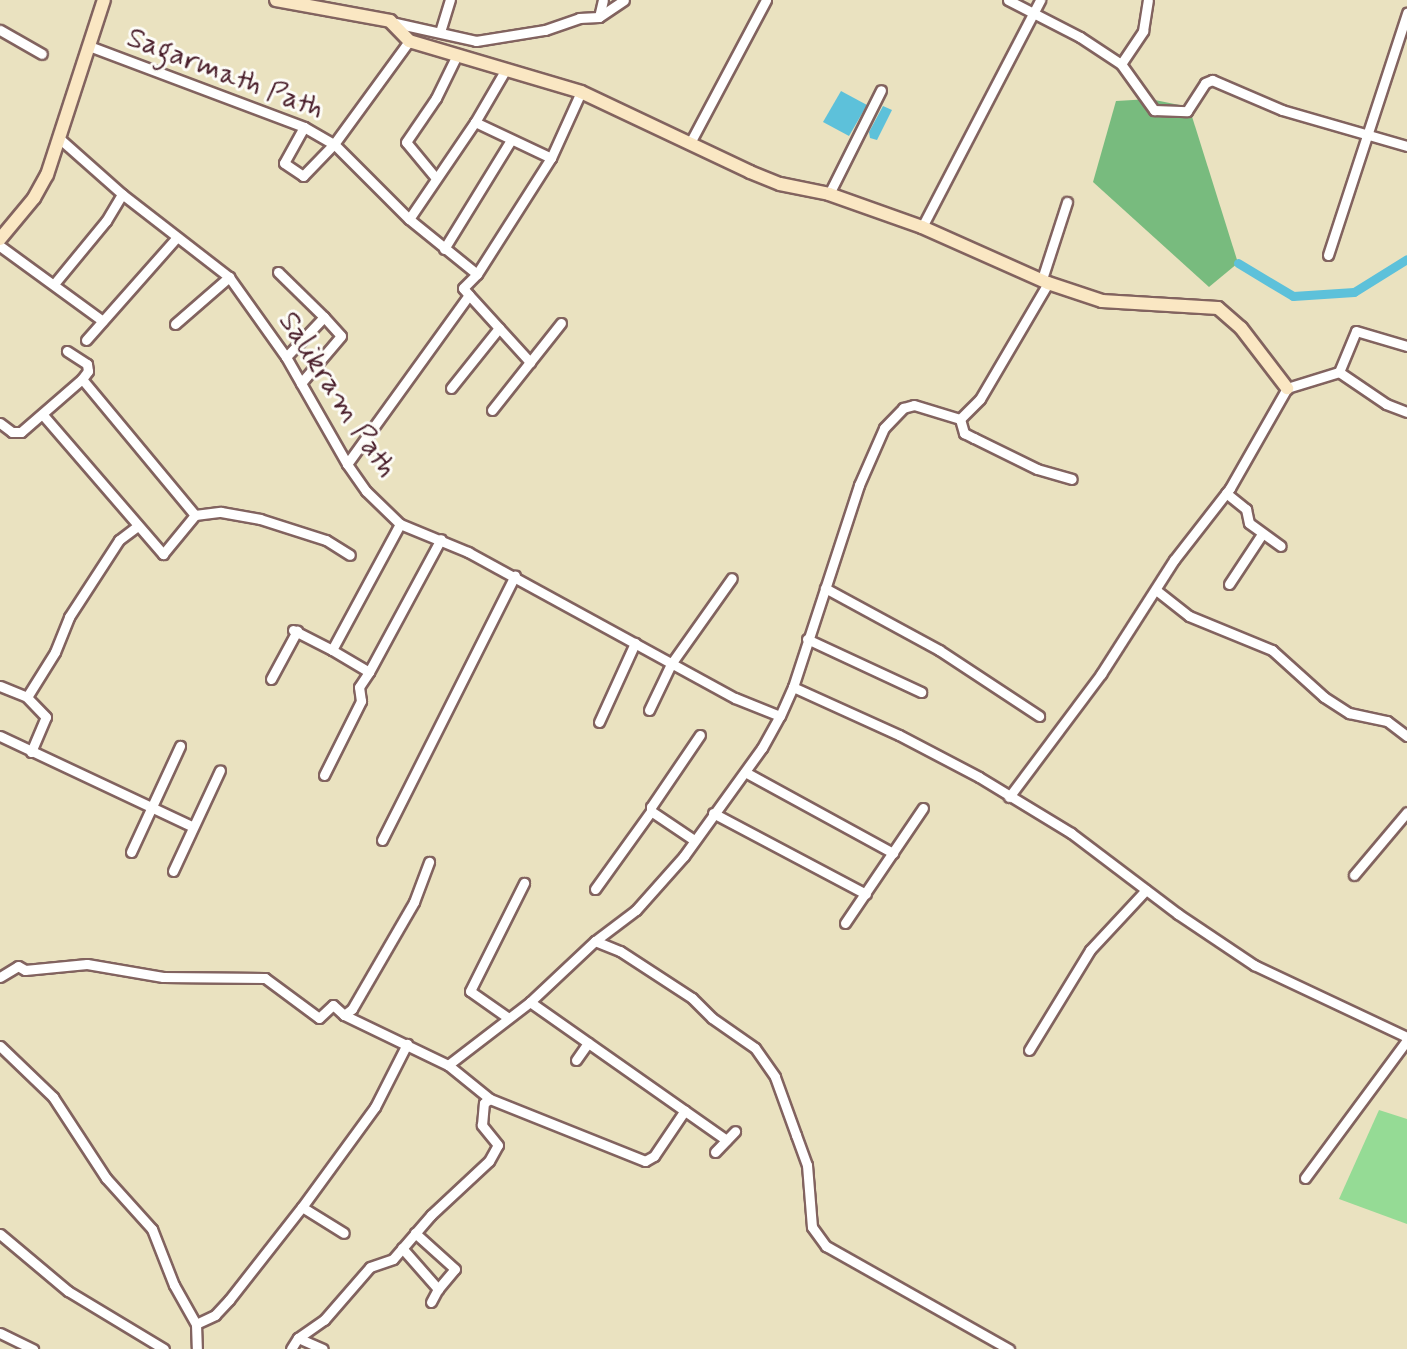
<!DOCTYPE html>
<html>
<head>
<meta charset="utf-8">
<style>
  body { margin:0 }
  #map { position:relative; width:1407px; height:1349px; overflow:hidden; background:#eae2c0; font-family:Mynerve,sans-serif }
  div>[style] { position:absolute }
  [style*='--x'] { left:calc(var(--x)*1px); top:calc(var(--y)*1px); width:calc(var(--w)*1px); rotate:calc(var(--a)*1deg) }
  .green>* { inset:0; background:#95db95 }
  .forest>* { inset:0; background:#78bb7e }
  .water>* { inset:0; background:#5dc1da }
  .canal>* { height:9px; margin:-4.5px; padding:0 4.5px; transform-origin:4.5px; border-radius:4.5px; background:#5dc1da }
  .roads { filter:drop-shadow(2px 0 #82635f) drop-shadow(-2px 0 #82635f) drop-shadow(0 2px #82635f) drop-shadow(0 -2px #82635f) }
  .street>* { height:9px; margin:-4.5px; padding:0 4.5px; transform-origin:4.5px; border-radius:4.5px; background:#fff }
  .secondary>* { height:12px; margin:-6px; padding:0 6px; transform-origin:6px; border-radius:6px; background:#fae7c3 }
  span { translate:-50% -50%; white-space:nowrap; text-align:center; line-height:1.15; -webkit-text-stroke:6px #fdfcf7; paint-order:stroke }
  .street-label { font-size:30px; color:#4a1f2b }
</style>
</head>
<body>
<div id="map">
  <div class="green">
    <i style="clip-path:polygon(1379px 1110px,1407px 1119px,1407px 1224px,1339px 1199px)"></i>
  </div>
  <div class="forest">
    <i style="clip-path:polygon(1150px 99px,1189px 107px,1238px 263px,1209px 287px,1093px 182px,1116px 101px)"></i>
  </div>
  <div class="water">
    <i style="clip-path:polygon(841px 91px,867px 105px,849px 136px,823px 122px)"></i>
    <i style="clip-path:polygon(883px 106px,892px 110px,877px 140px,870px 138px,869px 132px)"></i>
  </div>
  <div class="canal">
    <i style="--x:1238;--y:263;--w:64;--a:31"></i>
    <i style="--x:1293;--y:296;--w:61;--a:-3.8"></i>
    <i style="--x:1354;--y:292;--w:62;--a:-31.9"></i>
  </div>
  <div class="roads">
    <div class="street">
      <i style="--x:1008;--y:0;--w:81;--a:27.2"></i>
      <i style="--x:1080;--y:37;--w:49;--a:33.4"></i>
      <i style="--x:1121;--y:64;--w:57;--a:54.3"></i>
      <i style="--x:1154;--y:110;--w:33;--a:2"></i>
      <i style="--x:1187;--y:111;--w:33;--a:-57"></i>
      <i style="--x:1205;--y:83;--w:8;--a:-23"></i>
      <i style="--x:1212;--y:80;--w:76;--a:23.2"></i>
      <i style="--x:1282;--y:110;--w:130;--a:16.1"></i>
      <i style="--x:599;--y:17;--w:17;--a:-77"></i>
      <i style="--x:391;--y:22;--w:87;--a:12.6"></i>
      <i style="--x:476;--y:41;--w:70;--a:-9.1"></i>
      <i style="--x:545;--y:30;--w:36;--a:-19"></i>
      <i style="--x:579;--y:18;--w:20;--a:-3"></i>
      <i style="--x:599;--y:17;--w:30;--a:-34"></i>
      <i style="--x:0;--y:30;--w:48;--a:29.7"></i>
      <i style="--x:440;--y:32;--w:34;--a:-73"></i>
      <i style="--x:89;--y:46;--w:230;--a:20.6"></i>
      <i style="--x:304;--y:127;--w:34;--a:30"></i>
      <i style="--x:334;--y:144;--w:106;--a:45"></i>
      <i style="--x:1121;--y:64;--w:40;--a:-56"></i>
      <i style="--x:1143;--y:31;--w:31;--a:-81"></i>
      <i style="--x:506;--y:69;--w:61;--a:120.3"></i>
      <i style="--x:475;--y:122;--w:117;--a:124.2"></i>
      <i style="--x:409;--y:219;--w:87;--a:39"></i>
      <i style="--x:477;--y:274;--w:138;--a:-57.5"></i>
      <i style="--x:551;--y:158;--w:72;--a:-65.6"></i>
      <i style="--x:475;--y:122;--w:84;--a:25.3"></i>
      <i style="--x:304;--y:127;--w:41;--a:119.1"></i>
      <i style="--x:284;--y:163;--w:23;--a:34"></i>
      <i style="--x:303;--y:176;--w:45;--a:-45.9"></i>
      <i style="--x:334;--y:144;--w:127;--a:-53.9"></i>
      <i style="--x:59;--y:138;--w:84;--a:41.6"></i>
      <i style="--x:122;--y:194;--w:135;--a:37.8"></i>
      <i style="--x:229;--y:277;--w:98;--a:54.5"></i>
      <i style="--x:286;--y:357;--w:123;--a:60.3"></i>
      <i style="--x:347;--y:464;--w:33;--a:55"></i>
      <i style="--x:366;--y:491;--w:47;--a:44.1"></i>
      <i style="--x:400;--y:524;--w:74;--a:22.4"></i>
      <i style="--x:468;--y:552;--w:304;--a:28.7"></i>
      <i style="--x:735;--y:698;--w:48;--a:21.8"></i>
      <i style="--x:690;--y:143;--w:162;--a:-62"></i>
      <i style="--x:435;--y:177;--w:45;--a:-129.6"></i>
      <i style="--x:406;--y:142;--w:53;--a:-55.7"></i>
      <i style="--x:436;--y:98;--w:46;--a:-64"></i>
      <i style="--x:829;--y:194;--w:116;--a:-63.4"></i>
      <i style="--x:922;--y:227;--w:256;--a:-62.5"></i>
      <i style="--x:0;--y:246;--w:127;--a:36.1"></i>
      <i style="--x:444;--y:249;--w:128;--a:-58.4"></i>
      <i style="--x:1328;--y:255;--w:255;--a:-71.9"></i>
      <i style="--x:278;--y:272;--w:64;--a:44.4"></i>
      <i style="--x:1042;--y:279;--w:81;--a:-72"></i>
      <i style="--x:54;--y:284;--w:82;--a:-50.5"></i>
      <i style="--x:106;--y:221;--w:31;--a:-59"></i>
      <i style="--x:469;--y:295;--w:91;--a:47.7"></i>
      <i style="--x:175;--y:324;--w:72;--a:-41"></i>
      <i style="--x:86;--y:340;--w:137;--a:-48.5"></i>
      <i style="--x:286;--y:357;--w:55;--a:-46.5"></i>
      <i style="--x:324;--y:317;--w:25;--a:48"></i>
      <i style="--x:341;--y:336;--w:62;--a:130.4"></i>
      <i style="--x:1339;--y:372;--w:44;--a:-67.5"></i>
      <i style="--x:1356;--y:331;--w:53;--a:16.4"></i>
      <i style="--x:82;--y:379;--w:177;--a:50.3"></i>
      <i style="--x:451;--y:388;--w:77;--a:-51.3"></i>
      <i style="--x:492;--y:410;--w:111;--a:-51.6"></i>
      <i style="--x:43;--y:415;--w:184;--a:49.2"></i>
      <i style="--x:163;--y:554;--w:50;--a:-50.6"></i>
      <i style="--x:195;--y:515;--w:26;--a:-7"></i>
      <i style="--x:221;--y:512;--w:40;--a:10"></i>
      <i style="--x:260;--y:519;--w:69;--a:17.7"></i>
      <i style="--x:326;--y:540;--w:28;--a:32"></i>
      <i style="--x:960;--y:419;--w:15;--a:74"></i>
      <i style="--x:964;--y:433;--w:11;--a:27"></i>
      <i style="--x:974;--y:438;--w:70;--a:26.2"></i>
      <i style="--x:1037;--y:469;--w:36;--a:16"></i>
      <i style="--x:0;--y:423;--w:15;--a:37"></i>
      <i style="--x:12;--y:432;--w:9;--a:0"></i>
      <i style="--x:21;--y:432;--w:81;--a:-41"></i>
      <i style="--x:82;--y:379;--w:10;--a:-53"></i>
      <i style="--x:88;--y:371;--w:7;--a:-98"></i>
      <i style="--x:87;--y:364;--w:24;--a:-147"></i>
      <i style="--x:347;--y:464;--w:208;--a:-54.2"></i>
      <i style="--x:469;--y:295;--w:9;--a:-131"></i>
      <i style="--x:463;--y:288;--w:20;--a:-45"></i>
      <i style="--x:1226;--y:493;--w:26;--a:39"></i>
      <i style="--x:1246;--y:509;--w:14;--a:78"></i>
      <i style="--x:1249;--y:523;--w:39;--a:36"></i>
      <i style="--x:400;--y:524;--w:143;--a:118.4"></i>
      <i style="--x:332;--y:650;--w:43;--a:30.7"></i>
      <i style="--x:369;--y:672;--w:151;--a:-61.6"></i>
      <i style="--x:1229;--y:584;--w:60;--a:-56.6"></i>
      <i style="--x:825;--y:588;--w:130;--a:28.5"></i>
      <i style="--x:939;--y:650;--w:120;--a:33.4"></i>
      <i style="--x:1156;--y:590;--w:42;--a:38.2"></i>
      <i style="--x:1189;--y:616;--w:90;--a:22.3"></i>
      <i style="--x:1272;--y:650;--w:70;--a:42.1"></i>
      <i style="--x:1324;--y:697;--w:30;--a:33"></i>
      <i style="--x:1349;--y:713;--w:39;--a:12"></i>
      <i style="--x:1387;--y:721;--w:25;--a:37"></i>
      <i style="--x:293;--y:630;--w:44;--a:27.1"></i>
      <i style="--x:807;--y:639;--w:126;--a:24.9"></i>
      <i style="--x:271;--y:679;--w:55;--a:-61.6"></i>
      <i style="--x:0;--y:686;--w:29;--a:22"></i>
      <i style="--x:793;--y:687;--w:116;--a:24.4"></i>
      <i style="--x:899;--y:735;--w:90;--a:27.7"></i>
      <i style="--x:979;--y:777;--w:108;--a:31.3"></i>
      <i style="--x:1071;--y:833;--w:134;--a:37.1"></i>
      <i style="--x:1178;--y:914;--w:92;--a:33.9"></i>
      <i style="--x:1254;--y:965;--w:169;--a:25.2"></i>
      <i style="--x:649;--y:710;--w:51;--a:-64.4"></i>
      <i style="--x:671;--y:664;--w:105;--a:-54.7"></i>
      <i style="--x:599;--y:722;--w:87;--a:-65.5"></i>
      <i style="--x:0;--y:736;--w:213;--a:25.2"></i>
      <i style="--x:31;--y:752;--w:38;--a:-67"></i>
      <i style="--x:46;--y:717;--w:28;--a:-134"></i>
      <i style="--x:27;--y:697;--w:53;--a:-58.1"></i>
      <i style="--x:55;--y:652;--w:38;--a:-68"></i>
      <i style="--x:69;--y:617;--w:92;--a:-57"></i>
      <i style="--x:119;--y:540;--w:21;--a:-37"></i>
      <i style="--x:745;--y:772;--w:169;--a:28.7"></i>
      <i style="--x:324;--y:775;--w:83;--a:-63.4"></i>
      <i style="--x:361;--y:701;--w:14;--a:-98"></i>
      <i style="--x:359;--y:687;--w:18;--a:-56"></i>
      <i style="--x:1009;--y:797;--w:154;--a:-53.2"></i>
      <i style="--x:1101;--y:674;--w:135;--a:-57.4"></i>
      <i style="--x:1174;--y:560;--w:91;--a:-52.1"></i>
      <i style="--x:1230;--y:488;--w:115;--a:-60.3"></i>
      <i style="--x:1287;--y:388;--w:54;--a:-17.1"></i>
      <i style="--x:1339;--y:372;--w:57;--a:34.2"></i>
      <i style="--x:1386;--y:404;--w:22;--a:21"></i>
      <i style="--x:713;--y:813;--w:173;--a:27.9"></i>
      <i style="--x:382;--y:840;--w:296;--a:-63.3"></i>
      <i style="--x:694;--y:840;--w:52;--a:-146"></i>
      <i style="--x:651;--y:811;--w:4;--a:-90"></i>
      <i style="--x:651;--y:807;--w:87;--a:-55.8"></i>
      <i style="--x:131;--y:852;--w:117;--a:-65.2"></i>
      <i style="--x:173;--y:871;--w:111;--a:-65"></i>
      <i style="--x:1354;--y:875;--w:82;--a:-49.9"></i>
      <i style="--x:595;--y:889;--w:96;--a:-54.3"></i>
      <i style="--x:845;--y:923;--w:139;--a:-55.9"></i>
      <i style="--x:595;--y:941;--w:27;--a:22"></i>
      <i style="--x:620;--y:951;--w:86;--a:33.1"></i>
      <i style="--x:692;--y:998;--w:28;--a:45"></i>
      <i style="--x:712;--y:1018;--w:52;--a:34.9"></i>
      <i style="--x:755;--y:1048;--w:35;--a:55"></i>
      <i style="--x:775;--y:1077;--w:62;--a:70.1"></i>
      <i style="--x:796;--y:1135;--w:32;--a:70"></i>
      <i style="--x:807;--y:1165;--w:62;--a:85.4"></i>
      <i style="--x:812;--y:1227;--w:24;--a:54"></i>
      <i style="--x:826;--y:1246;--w:210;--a:29.4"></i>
      <i style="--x:0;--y:977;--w:21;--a:-31"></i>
      <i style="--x:18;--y:966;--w:8;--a:30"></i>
      <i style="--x:25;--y:970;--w:62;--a:-5.5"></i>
      <i style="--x:87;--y:964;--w:77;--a:9.7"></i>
      <i style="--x:163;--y:977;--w:102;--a:0.6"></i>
      <i style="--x:265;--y:978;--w:67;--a:36.5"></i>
      <i style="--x:319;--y:1018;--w:19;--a:-43"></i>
      <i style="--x:333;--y:1005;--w:15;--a:42"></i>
      <i style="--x:344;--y:1015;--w:115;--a:25.7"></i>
      <i style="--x:448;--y:1065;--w:54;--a:39"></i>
      <i style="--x:490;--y:1099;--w:167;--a:21.8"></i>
      <i style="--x:645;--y:1161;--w:10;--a:-29"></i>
      <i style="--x:654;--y:1156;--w:55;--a:-56"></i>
      <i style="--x:530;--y:1002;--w:240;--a:35.1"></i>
      <i style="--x:344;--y:1015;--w:10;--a:-37"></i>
      <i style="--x:352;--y:1009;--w:124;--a:-59.9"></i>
      <i style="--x:414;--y:902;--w:43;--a:-69.4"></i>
      <i style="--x:507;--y:1017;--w:45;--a:-144.9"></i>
      <i style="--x:470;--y:991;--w:121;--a:-63.4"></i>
      <i style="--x:0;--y:1046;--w:74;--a:43.9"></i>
      <i style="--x:53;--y:1097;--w:97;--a:56.8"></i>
      <i style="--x:106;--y:1178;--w:69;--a:48"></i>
      <i style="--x:152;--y:1229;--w:60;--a:68.6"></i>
      <i style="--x:174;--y:1285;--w:45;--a:60.6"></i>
      <i style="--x:196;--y:1324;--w:25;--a:88"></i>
      <i style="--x:1029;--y:1050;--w:117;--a:-58.6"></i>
      <i style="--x:1090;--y:950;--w:82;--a:-47"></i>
      <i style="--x:576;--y:1060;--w:21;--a:-55"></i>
      <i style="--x:448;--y:1065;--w:103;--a:-37.5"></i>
      <i style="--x:530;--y:1002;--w:89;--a:-43.2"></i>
      <i style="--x:595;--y:941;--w:51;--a:-37.1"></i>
      <i style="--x:636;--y:910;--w:72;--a:-48.4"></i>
      <i style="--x:684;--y:856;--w:133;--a:-54.2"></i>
      <i style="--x:762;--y:748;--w:37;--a:-61"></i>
      <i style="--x:780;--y:716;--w:32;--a:-66"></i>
      <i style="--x:793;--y:687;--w:213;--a:-71.9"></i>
      <i style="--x:859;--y:485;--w:62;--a:-66.3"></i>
      <i style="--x:884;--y:428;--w:28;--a:-46"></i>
      <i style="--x:903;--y:408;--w:11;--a:-15"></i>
      <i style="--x:914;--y:405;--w:48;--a:16.9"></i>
      <i style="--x:960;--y:419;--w:28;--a:-45"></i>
      <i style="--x:980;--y:399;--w:134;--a:-59.6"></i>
      <i style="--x:715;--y:1152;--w:29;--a:-46"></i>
      <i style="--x:1305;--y:1178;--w:172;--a:-53.5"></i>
      <i style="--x:302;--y:1207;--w:49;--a:31.8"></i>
      <i style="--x:0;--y:1234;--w:89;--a:40"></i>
      <i style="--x:68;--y:1291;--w:112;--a:31.1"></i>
      <i style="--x:402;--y:1248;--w:55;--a:48.7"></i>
      <i style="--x:438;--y:1289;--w:26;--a:-50"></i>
      <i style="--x:455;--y:1269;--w:54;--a:-138"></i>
      <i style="--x:431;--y:1302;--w:15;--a:-62"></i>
      <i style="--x:196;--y:1324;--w:21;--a:-25"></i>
      <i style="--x:215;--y:1315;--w:21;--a:-47"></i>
      <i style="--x:229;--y:1300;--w:118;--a:-51.9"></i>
      <i style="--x:302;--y:1207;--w:124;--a:-53.9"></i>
      <i style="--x:375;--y:1107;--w:71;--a:-63.1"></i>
      <i style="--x:0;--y:1333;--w:37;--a:26"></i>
      <i style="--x:298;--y:1338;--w:27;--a:24"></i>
      <i style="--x:291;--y:1349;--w:13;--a:-58"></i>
      <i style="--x:298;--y:1338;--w:32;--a:-35"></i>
      <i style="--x:324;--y:1320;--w:70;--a:-49"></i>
      <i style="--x:370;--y:1267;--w:24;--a:-19"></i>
      <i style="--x:393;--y:1259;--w:58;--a:-49.2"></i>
      <i style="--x:431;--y:1215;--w:79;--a:-43"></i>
      <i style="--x:489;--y:1161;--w:18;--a:-61"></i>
      <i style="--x:498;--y:1145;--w:26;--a:-129"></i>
      <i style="--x:482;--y:1125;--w:22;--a:-85"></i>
      <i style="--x:484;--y:1103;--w:7;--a:-34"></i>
    </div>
    <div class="secondary">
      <i style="--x:276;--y:0;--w:116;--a:10.4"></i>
      <i style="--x:390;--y:21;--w:28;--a:46"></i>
      <i style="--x:409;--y:41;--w:179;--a:16.5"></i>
      <i style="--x:581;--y:92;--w:187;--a:25.3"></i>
      <i style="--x:750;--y:172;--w:32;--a:22"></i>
      <i style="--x:780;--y:184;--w:50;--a:11.5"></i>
      <i style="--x:829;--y:194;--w:99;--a:19.5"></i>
      <i style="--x:922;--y:227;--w:138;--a:24"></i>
      <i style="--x:1048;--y:283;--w:57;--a:18.4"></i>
      <i style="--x:1102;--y:301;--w:116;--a:3.5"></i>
      <i style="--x:1218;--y:308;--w:30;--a:41"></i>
      <i style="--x:1241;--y:328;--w:76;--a:52.5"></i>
      <i style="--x:0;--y:239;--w:53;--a:-50.3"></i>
      <i style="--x:34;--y:198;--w:26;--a:-61"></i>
      <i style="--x:47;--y:175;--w:184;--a:-72"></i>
    </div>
  </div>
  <div class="street-label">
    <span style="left:225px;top:74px;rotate:21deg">Sagarmath Path</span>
    <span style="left:337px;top:395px;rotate:57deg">Salikram Path</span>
  </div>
</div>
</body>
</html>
